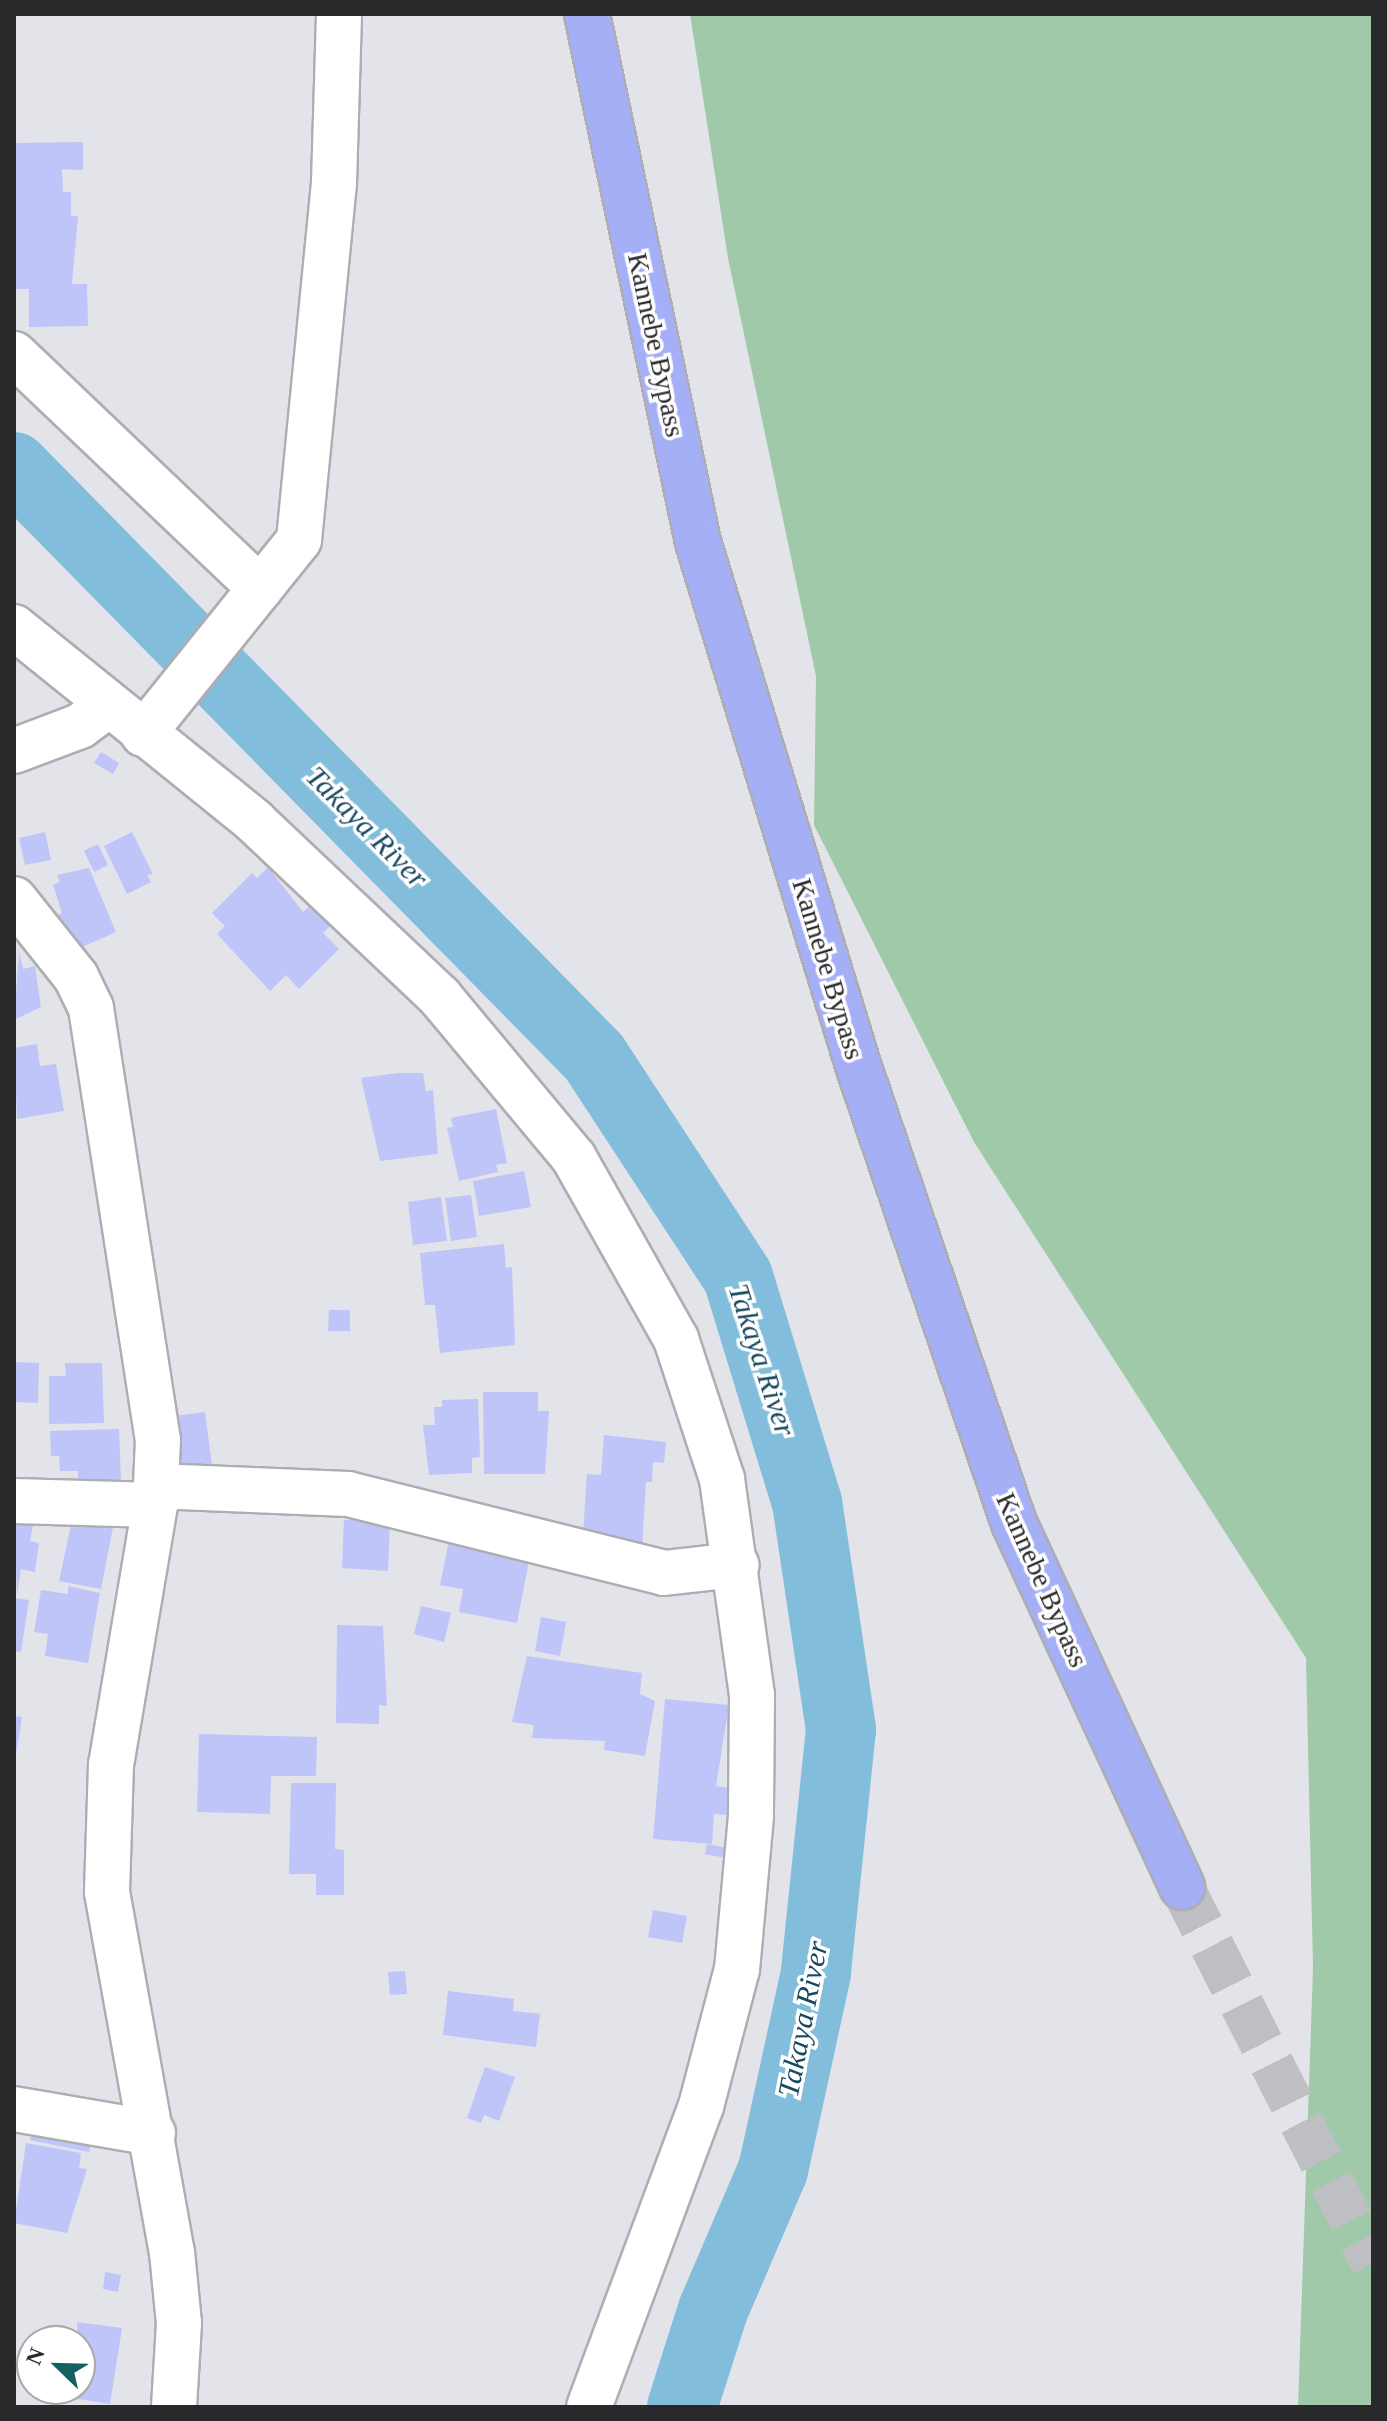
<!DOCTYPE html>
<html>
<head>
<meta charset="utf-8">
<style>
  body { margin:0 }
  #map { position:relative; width:1387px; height:2421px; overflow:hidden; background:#e3e4e9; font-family:"Times New Roman",serif }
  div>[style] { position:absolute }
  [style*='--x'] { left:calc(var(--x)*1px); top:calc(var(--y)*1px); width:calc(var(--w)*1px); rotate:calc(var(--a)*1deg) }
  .green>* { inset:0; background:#9fc9a8 }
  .river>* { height:70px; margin:-35px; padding:0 35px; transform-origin:35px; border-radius:35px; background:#83bddc }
  .building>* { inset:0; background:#bfc4f9 }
  .highway-tunnel>* { height:44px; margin-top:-22px; transform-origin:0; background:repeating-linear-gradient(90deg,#bebfc3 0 44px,transparent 0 66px) }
  .roads { filter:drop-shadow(2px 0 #adadb3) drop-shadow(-2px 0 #adadb3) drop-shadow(0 2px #adadb3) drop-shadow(0 -2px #adadb3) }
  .street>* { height:44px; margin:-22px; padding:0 22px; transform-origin:22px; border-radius:22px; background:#fff }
  .highway>* { height:44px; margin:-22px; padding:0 22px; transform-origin:22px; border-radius:22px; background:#a5aff6 }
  span { translate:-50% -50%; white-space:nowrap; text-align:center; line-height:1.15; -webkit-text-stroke:7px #fff; paint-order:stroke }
  .street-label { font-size:28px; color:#29292b }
  .water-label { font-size:30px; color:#19495f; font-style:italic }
  .frame { position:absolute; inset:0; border:16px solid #29292b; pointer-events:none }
  .north { position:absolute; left:16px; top:2325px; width:80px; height:80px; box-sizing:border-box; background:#fff; border:2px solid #a9a9aa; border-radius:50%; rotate:293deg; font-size:22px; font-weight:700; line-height:32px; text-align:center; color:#29292b }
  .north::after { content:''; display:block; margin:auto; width:28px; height:36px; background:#13625f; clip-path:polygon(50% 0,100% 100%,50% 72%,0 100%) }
</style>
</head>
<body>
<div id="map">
  <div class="green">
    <i style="clip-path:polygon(690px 14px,1373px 14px,1373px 2407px,1298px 2407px,1313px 1968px,1306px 1658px,974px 1142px,814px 825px,816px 676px,728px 258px)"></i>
  </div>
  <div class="river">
    <i style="--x:14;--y:467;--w:827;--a:45.49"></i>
    <i style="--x:594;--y:1057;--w:263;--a:56.8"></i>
    <i style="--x:738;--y:1277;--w:235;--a:73"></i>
    <i style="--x:807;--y:1502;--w:230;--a:81.5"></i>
    <i style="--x:841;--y:1729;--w:245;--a:95.9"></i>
    <i style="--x:816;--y:1973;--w:202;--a:102.3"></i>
    <i style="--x:773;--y:2170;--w:152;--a:113.2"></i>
    <i style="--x:713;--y:2310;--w:102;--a:107.7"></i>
  </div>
  <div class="building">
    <i style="clip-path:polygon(83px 142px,83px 170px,62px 169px,63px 192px,71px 192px,71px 216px,78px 216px,72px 284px,87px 284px,88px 326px,29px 327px,29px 289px,14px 289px,14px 143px)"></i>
    <i style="clip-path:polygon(101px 752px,119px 763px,113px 774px,94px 763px)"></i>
    <i style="clip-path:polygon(45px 832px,51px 860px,25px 865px,19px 838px)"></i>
    <i style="clip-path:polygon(132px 832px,153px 874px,147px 875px,151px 882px,127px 894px,104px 846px)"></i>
    <i style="clip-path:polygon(98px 844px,108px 865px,94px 872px,84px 851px)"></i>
    <i style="clip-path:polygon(268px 867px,303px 912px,312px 904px,332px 924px,323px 933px,339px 949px,299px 989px,286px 975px,270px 991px,217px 934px,225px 926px,212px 913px,252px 873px,257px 878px)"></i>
    <i style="clip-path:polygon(89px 868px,116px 932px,80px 948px,75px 937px,67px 941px,50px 920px,62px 913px,53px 885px,60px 882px,57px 875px)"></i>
    <i style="clip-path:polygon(19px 953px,23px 969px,35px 966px,41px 1007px,14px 1020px)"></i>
    <i style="clip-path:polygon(37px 1044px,40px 1066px,56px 1064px,64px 1111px,17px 1119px,14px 1048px)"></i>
    <i style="clip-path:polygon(398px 1073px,423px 1073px,426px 1091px,433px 1090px,438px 1154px,380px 1161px,361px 1078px)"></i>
    <i style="clip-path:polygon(496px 1109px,507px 1163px,496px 1165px,498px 1172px,459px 1181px,447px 1128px,453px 1127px,451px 1118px)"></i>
    <i style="clip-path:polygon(524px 1171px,531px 1207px,479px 1216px,473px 1181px)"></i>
    <i style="clip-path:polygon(471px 1195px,477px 1237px,451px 1241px,445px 1198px)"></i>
    <i style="clip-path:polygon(441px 1197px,447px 1241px,413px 1245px,408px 1202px)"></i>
    <i style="clip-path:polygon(504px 1244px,506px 1268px,512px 1267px,515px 1345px,440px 1353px,435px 1305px,425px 1305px,420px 1253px)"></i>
    <i style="clip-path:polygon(329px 1310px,350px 1310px,350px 1331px,328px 1331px)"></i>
    <i style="clip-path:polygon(14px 1362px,39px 1363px,38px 1403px,14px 1402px)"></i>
    <i style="clip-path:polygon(65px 1363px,102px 1363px,104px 1423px,49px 1424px,49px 1376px,66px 1376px)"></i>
    <i style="clip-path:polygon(483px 1392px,538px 1392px,538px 1411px,549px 1411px,545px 1474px,484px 1474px)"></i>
    <i style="clip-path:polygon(478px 1399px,480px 1457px,472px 1458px,472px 1473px,429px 1475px,423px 1425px,435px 1425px,434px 1407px,442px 1407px,442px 1400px)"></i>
    <i style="clip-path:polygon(205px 1412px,212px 1465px,174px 1471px,166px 1417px)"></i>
    <i style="clip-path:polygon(119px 1429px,121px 1482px,78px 1483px,78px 1471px,60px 1471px,59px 1456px,51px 1456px,50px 1431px)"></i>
    <i style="clip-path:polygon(604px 1435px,666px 1442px,664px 1463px,653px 1462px,652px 1482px,646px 1482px,642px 1549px,583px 1535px,587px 1474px,601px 1475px)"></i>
    <i style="clip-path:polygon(14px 1516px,34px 1520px,30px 1541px,39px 1543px,35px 1572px,21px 1569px,17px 1595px)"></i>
    <i style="clip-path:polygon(82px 1516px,114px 1522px,101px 1589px,59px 1581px,71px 1525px,79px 1527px)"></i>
    <i style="clip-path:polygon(344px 1520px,390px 1521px,388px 1571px,342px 1568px)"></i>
    <i style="clip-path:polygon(450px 1535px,531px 1551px,517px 1623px,459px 1612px,463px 1589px,440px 1585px)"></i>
    <i style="clip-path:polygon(68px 1586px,100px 1593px,88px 1663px,45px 1656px,48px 1634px,34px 1632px,41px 1590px,68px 1594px)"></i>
    <i style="clip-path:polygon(14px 1598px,29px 1600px,21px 1652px,14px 1651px)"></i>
    <i style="clip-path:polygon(421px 1606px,451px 1613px,444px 1642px,414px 1634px)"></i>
    <i style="clip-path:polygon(541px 1617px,566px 1622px,560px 1656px,535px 1651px)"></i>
    <i style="clip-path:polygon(337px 1625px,383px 1626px,387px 1706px,379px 1705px,379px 1724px,336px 1723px)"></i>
    <i style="clip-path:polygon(527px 1656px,642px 1673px,640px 1694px,655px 1701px,645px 1756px,604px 1750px,605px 1741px,532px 1738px,534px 1725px,512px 1722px)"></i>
    <i style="clip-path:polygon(665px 1699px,729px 1705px,716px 1786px,731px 1788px,729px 1815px,714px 1814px,712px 1844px,653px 1839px)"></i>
    <i style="clip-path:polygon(14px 1716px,22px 1717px,16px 1754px,14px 1754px)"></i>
    <i style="clip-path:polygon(199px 1734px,317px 1737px,316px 1776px,271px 1776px,270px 1814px,197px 1812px)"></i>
    <i style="clip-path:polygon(291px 1783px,336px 1783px,335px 1849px,344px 1850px,344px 1895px,316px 1895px,316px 1874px,289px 1874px)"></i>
    <i style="clip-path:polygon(707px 1844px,728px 1848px,726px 1858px,705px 1854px)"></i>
    <i style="clip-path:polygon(653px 1910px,687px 1916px,682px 1943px,648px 1937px)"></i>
    <i style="clip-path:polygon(405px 1971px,407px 1994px,390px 1995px,388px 1972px)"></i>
    <i style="clip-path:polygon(448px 1991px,514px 1999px,513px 2011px,540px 2014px,536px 2047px,443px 2035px)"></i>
    <i style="clip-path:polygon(485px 2067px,515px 2077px,499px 2121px,484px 2115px,481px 2123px,467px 2118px)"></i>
    <i style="clip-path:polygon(32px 2127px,91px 2138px,89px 2152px,30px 2140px)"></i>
    <i style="clip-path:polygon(26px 2143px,81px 2153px,79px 2168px,87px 2169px,67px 2233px,14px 2223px)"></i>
    <i style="clip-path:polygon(105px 2272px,121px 2275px,118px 2292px,103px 2289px)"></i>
    <i style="clip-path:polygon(77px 2322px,122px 2328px,110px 2404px,66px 2397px,67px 2389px,80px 2389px)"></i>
  </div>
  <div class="highway-tunnel">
    <i style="--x:1182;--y:1887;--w:422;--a:63.1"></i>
  </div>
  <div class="roads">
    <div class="street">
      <i style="--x:14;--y:354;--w:340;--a:43.6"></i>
      <i style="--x:14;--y:627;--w:309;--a:38.9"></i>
      <i style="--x:254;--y:821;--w:256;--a:43.4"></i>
      <i style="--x:440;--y:997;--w:209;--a:50.2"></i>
      <i style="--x:574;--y:1158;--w:208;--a:60.6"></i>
      <i style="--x:676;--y:1339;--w:147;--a:71.8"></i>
      <i style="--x:722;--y:1479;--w:218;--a:82.1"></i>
      <i style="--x:752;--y:1695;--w:121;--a:90.5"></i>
      <i style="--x:751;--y:1816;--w:154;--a:95.2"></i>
      <i style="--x:737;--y:1969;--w:142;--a:104.7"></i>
      <i style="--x:701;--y:2106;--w:321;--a:110.4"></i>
      <i style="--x:143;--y:734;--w:249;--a:-51.2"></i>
      <i style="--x:299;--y:540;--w:359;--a:-84.4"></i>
      <i style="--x:334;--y:183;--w:169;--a:-88.3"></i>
      <i style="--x:14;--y:751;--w:71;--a:-20.7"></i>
      <i style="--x:80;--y:726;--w:32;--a:-36"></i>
      <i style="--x:14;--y:899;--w:100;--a:51.5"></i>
      <i style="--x:76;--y:977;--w:34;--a:64"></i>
      <i style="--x:91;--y:1008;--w:437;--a:81.2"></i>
      <i style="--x:158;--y:1440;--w:65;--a:92.6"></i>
      <i style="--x:155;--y:1505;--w:263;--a:99.6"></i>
      <i style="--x:111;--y:1764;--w:128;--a:91.8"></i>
      <i style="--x:107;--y:1892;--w:366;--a:79.8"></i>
      <i style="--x:172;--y:2252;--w:71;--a:84.4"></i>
      <i style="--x:179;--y:2323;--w:84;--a:93.4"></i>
      <i style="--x:156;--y:1486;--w:192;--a:2.4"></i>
      <i style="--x:348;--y:1494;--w:326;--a:14"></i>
      <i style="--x:664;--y:1573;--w:73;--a:-6.3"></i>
      <i style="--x:14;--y:1501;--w:141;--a:1.6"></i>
      <i style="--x:14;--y:2109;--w:141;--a:9.8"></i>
    </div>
    <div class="highway">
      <i style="--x:587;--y:14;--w:540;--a:78.13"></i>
      <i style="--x:698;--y:542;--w:547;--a:72.99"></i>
      <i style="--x:858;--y:1065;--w:484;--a:71.2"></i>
      <i style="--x:1014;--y:1523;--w:401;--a:65.2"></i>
    </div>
  </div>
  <div class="street-label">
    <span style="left:656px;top:345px;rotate:78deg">Kannebe Bypass</span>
    <span style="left:828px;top:969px;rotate:73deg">Kannebe Bypass</span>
    <span style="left:1042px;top:1580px;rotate:66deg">Kannebe Bypass</span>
  </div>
  <div class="water-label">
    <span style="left:367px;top:827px;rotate:45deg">Takaya River</span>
    <span style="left:762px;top:1360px;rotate:72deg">Takaya River</span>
    <span style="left:803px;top:2019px;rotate:-79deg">Takaya River</span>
  </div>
  <div class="frame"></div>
  <div class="north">N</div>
</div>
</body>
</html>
